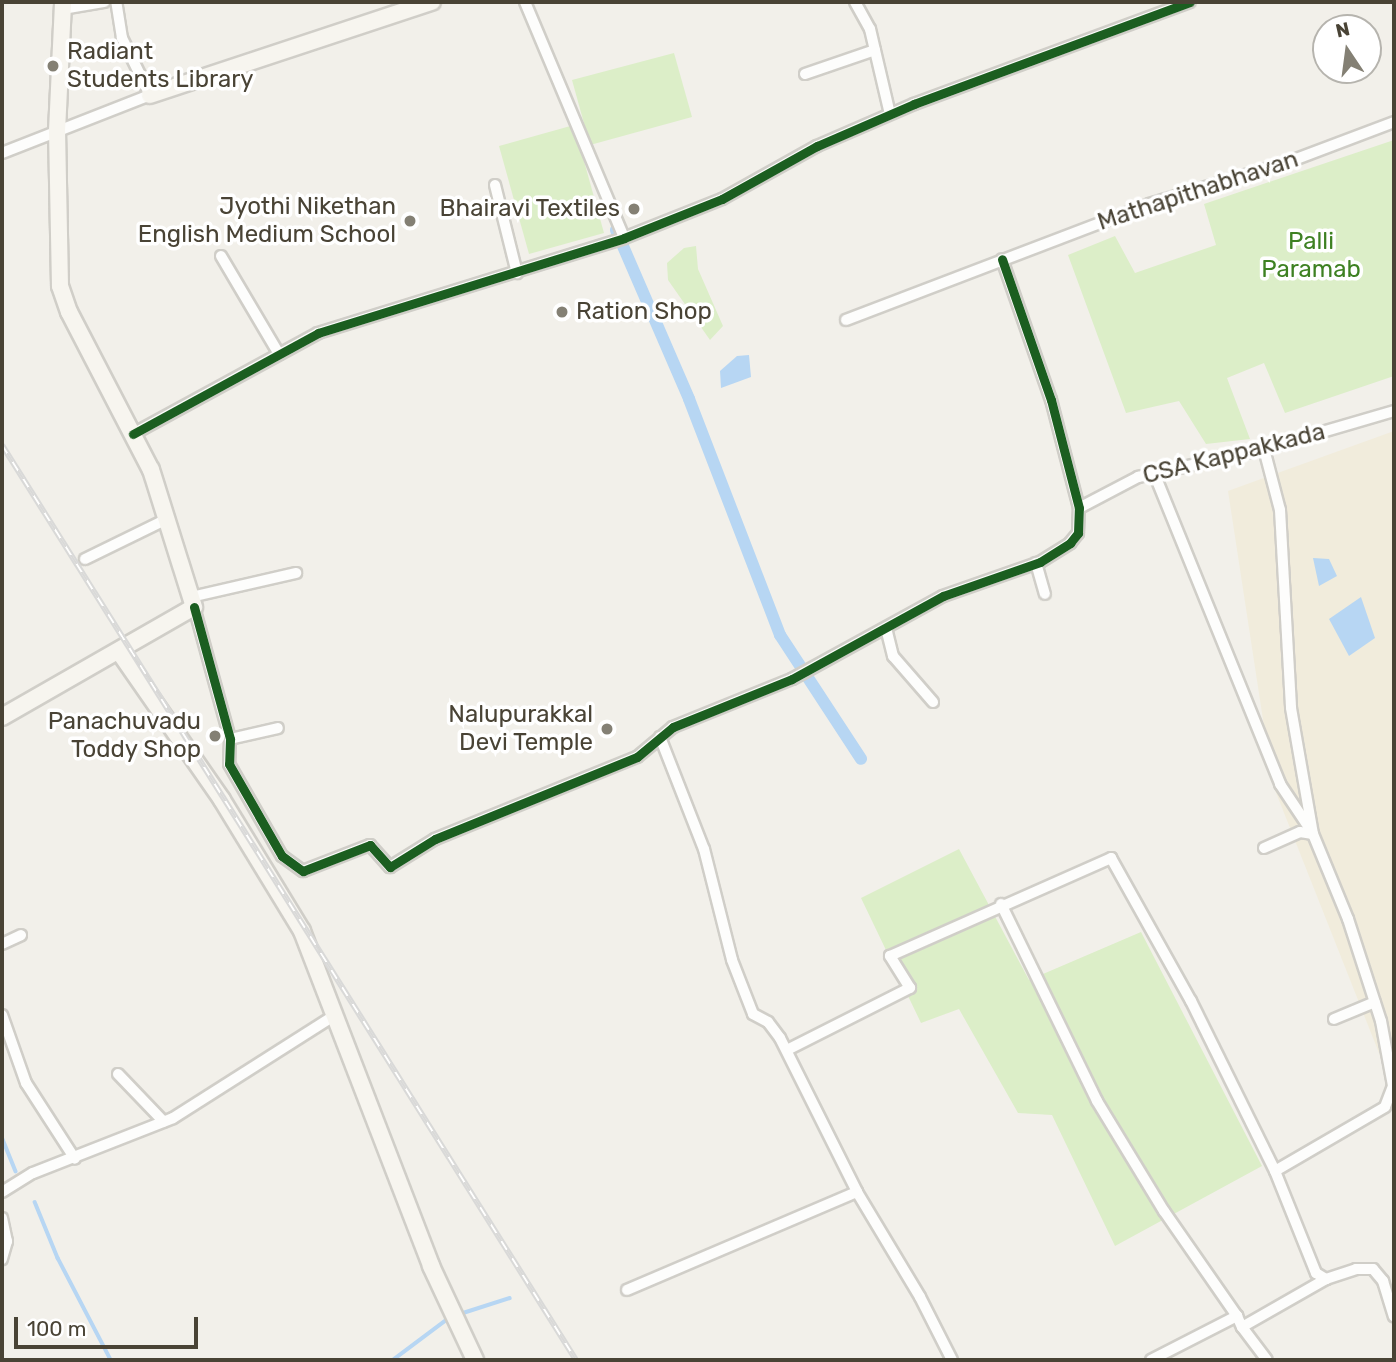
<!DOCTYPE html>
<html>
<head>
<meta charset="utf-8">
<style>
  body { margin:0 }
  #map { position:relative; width:1396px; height:1362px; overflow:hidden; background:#f2f0ea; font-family:Rubik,sans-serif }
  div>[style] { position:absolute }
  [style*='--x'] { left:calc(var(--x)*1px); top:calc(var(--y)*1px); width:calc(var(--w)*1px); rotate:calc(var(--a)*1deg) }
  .education>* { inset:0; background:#f1ecdc }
  .green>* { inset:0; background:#dceec8 }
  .water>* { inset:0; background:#b7d6f3 }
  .stream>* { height:3.5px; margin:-1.75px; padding:0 1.75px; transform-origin:1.75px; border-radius:1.75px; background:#b7d6f3 }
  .canal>* { height:12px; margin:-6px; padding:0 6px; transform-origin:6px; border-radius:6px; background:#b7d6f3 }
  .roads { filter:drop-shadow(2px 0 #d0cec8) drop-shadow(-2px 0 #d0cec8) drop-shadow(0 2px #d0cec8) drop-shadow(0 -2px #d0cec8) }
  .street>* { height:10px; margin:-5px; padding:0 5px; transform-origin:5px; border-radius:5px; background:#fdfdfc }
  .secondary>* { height:16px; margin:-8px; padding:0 8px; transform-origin:8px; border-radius:8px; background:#f7f5ef }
  .rail>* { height:6px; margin-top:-3px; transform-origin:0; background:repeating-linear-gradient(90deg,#fff 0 10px,#d9d9d8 0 20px); box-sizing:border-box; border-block:2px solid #d9d9d8 }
  .cycleway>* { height:9px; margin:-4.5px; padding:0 4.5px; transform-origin:4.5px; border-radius:4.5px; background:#1b5e20 }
  .dots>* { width:19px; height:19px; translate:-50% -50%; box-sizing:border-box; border:4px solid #fff; border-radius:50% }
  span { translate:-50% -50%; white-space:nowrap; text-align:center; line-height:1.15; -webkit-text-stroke:7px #fff; paint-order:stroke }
  .poi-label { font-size:24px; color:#494335 }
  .left { translate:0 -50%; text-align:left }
  .right { translate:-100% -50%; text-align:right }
  .street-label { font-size:24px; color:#494335 }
  .park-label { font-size:24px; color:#3e8122 }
  .frame { position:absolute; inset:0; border:4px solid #494335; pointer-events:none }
  .north { position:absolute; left:1312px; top:14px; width:70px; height:70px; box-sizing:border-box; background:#fff; border:2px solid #b6b4ae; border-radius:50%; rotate:347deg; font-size:19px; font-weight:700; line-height:28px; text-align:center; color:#494335 }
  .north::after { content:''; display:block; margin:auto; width:24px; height:32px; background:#848074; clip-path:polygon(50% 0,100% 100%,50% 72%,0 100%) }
  .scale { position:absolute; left:14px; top:1317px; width:184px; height:32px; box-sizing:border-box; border:4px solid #494335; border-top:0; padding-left:9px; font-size:21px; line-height:24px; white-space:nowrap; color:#494335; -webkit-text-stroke:5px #fff; paint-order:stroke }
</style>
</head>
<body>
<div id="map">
  <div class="education">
    <i style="clip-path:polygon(1394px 431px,1394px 1091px,1273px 785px,1228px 491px)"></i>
  </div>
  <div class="green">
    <i style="clip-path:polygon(674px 53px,692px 117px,590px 145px,572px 80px)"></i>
    <i style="clip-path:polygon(574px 125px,604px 233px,529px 254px,499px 146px)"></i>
    <i style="clip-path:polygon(1394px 140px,1394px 376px,1285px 413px,1264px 363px,1227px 378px,1250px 439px,1206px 444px,1179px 401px,1126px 413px,1068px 255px,1115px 236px,1135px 273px,1216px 245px,1204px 204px)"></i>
    <i style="clip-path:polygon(696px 246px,698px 269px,723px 326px,710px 340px,668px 280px,667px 263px,684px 248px)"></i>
    <i style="clip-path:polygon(959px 849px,1029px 980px,1141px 932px,1262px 1166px,1115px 1246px,1052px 1115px,1018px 1113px,959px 1009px,921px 1023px,861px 898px)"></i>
  </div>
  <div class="water">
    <i style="clip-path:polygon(749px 355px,751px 377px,721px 388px,720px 371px,737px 356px)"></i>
    <i style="clip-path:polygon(1313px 558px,1329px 559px,1337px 576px,1319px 586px)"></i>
    <i style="clip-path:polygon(1361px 597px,1375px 638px,1349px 656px,1329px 619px)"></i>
  </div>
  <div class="stream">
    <i style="--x:2;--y:1137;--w:37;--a:68"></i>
    <i style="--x:35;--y:1202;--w:61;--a:67.7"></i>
    <i style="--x:58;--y:1258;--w:115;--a:62.5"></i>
    <i style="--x:460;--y:1314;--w:52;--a:-17.7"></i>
    <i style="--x:393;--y:1360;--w:70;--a:-36.9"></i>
  </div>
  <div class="canal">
    <i style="--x:616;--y:230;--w:184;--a:66.6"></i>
    <i style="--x:689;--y:399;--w:253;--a:68.9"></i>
    <i style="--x:780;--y:635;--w:148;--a:56.8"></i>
  </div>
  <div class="roads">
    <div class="street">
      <i style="--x:525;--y:2;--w:256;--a:67.2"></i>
      <i style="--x:855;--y:2;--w:31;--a:61"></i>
      <i style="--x:870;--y:29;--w:87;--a:76.8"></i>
      <i style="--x:63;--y:9;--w:42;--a:-9.7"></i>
      <i style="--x:805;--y:74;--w:74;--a:-18.9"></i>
      <i style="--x:2;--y:153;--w:159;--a:-21.4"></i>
      <i style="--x:150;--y:95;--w:64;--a:-116.2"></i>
      <i style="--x:122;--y:38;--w:36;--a:-99"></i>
      <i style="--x:495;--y:185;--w:91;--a:76"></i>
      <i style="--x:221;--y:256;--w:114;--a:59.4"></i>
      <i style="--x:846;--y:320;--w:324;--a:-20.9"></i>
      <i style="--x:1149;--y:204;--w:148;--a:-16.8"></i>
      <i style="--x:1291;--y:161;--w:110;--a:-20.7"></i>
      <i style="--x:133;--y:434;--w:211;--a:-28.6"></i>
      <i style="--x:318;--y:333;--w:320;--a:-17.2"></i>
      <i style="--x:624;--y:238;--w:105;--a:-21.7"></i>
      <i style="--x:722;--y:199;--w:109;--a:-29.2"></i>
      <i style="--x:817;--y:146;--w:106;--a:-23.4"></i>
      <i style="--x:914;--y:104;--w:294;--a:-20.3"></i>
      <i style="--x:1264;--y:449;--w:63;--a:75.3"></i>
      <i style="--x:1280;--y:510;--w:198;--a:86.8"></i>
      <i style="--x:1291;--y:708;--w:128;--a:80.1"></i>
      <i style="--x:1313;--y:834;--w:92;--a:67.6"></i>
      <i style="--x:1348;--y:919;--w:107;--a:72.1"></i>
      <i style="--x:1381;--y:1021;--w:66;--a:79.5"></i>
      <i style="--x:1393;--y:1086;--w:22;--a:111"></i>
      <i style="--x:1385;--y:1107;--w:127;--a:149.8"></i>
      <i style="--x:1275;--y:1171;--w:110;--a:68.1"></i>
      <i style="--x:1316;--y:1273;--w:12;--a:31"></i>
      <i style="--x:1326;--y:1279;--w:32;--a:-18"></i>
      <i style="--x:1356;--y:1269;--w:17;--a:0"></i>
      <i style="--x:1373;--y:1269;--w:16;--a:50"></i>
      <i style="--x:1383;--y:1281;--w:37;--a:73"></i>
      <i style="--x:1154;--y:473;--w:336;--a:67.9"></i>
      <i style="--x:1280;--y:784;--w:54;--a:56.3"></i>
      <i style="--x:1079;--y:508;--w:67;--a:-27.7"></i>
      <i style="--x:1138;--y:477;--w:129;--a:-12.5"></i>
      <i style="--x:1264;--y:449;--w:135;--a:-16.3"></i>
      <i style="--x:85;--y:559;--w:93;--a:-26"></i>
      <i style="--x:1036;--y:563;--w:32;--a:74"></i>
      <i style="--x:191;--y:597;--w:108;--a:-12.9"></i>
      <i style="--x:194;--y:607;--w:137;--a:74.7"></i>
      <i style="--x:230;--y:739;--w:25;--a:92"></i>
      <i style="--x:229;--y:764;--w:106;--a:60.1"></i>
      <i style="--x:282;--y:856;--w:26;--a:36"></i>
      <i style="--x:303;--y:871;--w:72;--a:-21.2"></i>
      <i style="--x:370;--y:845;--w:30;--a:48"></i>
      <i style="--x:390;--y:867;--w:53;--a:-31.9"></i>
      <i style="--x:435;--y:839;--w:218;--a:-22.1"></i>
      <i style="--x:637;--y:757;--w:47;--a:-39.8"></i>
      <i style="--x:673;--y:727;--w:128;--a:-22"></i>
      <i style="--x:792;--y:679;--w:172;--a:-28.8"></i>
      <i style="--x:943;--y:596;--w:103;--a:-19.3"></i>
      <i style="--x:1040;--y:562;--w:36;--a:-32"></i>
      <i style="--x:1070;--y:543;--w:13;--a:-51"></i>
      <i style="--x:1078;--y:533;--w:25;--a:-88"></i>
      <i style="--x:1079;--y:508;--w:112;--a:-104.5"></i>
      <i style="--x:1051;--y:400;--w:149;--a:-109.2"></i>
      <i style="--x:886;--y:628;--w:29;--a:76"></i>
      <i style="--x:893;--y:656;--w:61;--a:49"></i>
      <i style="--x:660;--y:737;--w:120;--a:68.6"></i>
      <i style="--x:704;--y:849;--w:114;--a:75.8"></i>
      <i style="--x:732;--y:960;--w:58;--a:68.7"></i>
      <i style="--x:753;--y:1014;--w:17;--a:28"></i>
      <i style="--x:768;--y:1022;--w:20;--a:53"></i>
      <i style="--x:780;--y:1038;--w:172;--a:63.4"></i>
      <i style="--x:857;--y:1192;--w:122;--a:59"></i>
      <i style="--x:920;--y:1297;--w:71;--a:63.1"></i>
      <i style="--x:230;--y:739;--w:49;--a:-12.9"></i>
      <i style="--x:1264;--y:848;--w:39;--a:-24"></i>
      <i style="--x:1300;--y:832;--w:13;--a:9"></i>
      <i style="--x:1001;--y:904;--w:219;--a:64"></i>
      <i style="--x:1097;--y:1101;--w:129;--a:58.7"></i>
      <i style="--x:1164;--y:1211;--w:128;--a:55.2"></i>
      <i style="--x:2;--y:944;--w:21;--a:-25"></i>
      <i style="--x:2;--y:1015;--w:72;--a:70.6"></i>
      <i style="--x:26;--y:1083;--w:90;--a:57.2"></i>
      <i style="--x:1334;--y:1019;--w:44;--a:-22.5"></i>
      <i style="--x:787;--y:1050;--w:138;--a:-26.8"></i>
      <i style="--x:910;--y:988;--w:38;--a:-122"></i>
      <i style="--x:890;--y:956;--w:242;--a:-23.9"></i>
      <i style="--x:1111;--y:858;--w:164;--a:60.8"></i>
      <i style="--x:1191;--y:1001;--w:190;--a:63.7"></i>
      <i style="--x:118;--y:1074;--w:66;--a:46.2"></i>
      <i style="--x:2;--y:1192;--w:36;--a:-32"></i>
      <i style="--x:33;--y:1173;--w:150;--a:-21.4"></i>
      <i style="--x:173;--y:1118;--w:188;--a:-32.4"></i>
      <i style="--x:2;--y:1218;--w:24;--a:78"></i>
      <i style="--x:7;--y:1241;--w:19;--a:106"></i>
      <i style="--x:627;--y:1290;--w:250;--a:-23.1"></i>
      <i style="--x:1242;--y:1327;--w:41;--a:52.9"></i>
      <i style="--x:1151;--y:1360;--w:97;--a:-27.1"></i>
      <i style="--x:1237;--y:1316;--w:12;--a:66"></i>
      <i style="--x:1242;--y:1327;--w:97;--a:-29.7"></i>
    </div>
    <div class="secondary">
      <i style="--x:150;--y:95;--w:297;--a:-18.3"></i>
      <i style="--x:120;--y:653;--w:179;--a:55.2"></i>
      <i style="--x:222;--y:800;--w:153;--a:58.6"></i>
      <i style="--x:302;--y:931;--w:359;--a:68.9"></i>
      <i style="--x:431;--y:1266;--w:104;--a:64.9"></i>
      <i style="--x:2;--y:717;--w:221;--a:-29.8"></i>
      <i style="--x:194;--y:607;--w:144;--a:-107.4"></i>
      <i style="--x:151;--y:470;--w:178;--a:-117.4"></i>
      <i style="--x:69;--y:312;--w:28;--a:-109"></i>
      <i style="--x:60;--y:286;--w:155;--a:-91.1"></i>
      <i style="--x:57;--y:131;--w:129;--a:-87.3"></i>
    </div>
  </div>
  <div class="rail">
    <i style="--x:2;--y:445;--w:1080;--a:57.9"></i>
  </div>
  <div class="cycleway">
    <i style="--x:133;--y:434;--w:211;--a:-28.6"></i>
    <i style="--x:318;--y:333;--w:320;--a:-17.2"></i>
    <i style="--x:624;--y:238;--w:105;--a:-21.7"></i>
    <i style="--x:722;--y:199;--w:109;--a:-29.2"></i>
    <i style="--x:817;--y:146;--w:106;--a:-23.4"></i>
    <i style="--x:914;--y:104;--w:294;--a:-20.3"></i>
    <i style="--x:194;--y:607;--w:137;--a:74.7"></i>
    <i style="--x:230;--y:739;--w:25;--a:92"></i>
    <i style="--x:229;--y:764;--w:106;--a:60.1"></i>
    <i style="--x:282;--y:856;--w:26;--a:36"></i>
    <i style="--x:303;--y:871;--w:72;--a:-21.2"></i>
    <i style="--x:370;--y:845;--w:30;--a:48"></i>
    <i style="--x:390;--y:867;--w:53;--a:-31.9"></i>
    <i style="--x:435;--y:839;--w:218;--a:-22.1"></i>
    <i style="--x:637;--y:757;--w:47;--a:-39.8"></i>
    <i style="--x:673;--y:727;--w:128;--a:-22"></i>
    <i style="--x:792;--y:679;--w:172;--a:-28.8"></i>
    <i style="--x:943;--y:596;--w:103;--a:-19.3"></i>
    <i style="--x:1040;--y:562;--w:36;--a:-32"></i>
    <i style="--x:1070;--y:543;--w:13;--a:-51"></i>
    <i style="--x:1078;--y:533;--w:25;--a:-88"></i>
    <i style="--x:1079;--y:508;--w:112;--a:-104.5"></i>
    <i style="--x:1051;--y:400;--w:149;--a:-109.2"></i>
  </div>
  <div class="dots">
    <i style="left:53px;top:66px;background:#848074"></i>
    <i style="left:634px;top:209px;background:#848074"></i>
    <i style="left:410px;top:221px;background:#848074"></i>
    <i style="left:562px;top:312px;background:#848074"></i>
    <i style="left:607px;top:729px;background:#848074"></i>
    <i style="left:215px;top:736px;background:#848074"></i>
  </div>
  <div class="poi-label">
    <span class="left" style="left:67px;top:66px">Radiant<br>Students Library</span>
    <span class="right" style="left:396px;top:221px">Jyothi Nikethan<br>English Medium School</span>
    <span class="right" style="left:620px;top:209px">Bhairavi Textiles</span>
    <span class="left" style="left:576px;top:312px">Ration Shop</span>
    <span class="right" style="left:593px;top:729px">Nalupurakkal<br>Devi Temple</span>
    <span class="right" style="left:201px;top:736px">Panachuvadu<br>Toddy Shop</span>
  </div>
  <div class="street-label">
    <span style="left:1198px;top:191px;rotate:-18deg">Mathapithabhavan</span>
    <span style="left:1234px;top:454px;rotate:-14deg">CSA Kappakkada</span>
  </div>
  <div class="park-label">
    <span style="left:1311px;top:256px">Palli<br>Paramab</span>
  </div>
  <div class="frame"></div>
  <div class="north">N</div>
  <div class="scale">100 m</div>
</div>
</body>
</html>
